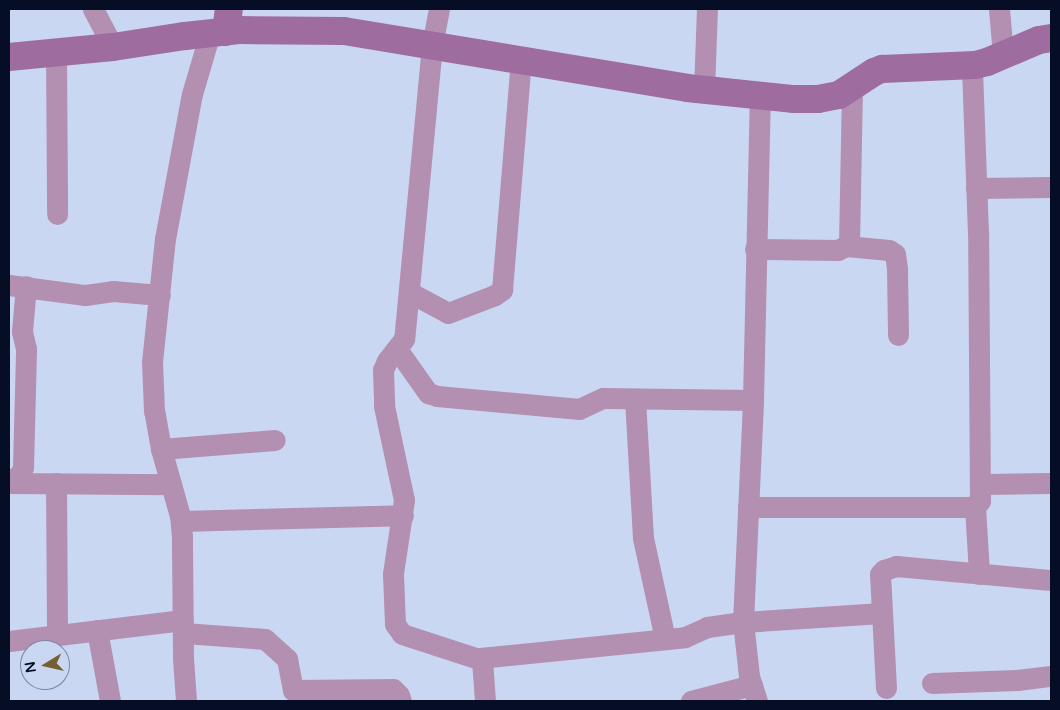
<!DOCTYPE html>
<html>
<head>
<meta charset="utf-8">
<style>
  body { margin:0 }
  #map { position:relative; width:1060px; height:710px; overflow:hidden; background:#cad7f3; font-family:"Varela Round",sans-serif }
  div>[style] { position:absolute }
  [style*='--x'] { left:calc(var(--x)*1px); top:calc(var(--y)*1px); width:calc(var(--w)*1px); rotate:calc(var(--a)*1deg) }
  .street>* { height:21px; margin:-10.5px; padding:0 10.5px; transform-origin:10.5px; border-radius:10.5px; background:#b390b2 }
  .secondary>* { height:28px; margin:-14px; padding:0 14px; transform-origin:14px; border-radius:14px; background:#9f6c9f }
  span { translate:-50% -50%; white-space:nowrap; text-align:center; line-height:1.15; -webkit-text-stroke:4px #cad7f3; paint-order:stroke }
  .frame { position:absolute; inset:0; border:10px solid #060e26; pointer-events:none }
  .north { position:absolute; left:20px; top:640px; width:50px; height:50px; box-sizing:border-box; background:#cad7f3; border:1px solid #7c87a1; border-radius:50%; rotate:261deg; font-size:14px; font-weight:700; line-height:20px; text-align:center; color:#060e26 }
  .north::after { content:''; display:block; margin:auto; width:18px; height:22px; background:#75602f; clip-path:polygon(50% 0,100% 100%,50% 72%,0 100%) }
</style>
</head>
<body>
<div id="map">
  <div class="street">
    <i style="--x:93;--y:9;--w:43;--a:62.2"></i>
    <i style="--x:439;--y:9;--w:37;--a:101"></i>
    <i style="--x:432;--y:45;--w:295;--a:95.4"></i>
    <i style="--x:404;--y:339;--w:28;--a:128"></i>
    <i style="--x:387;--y:361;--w:10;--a:114"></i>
    <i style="--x:383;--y:370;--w:36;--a:88"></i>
    <i style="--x:384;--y:406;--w:96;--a:78"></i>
    <i style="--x:404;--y:500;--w:75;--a:98.5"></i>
    <i style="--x:393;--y:574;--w:50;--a:87.7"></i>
    <i style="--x:395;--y:624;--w:12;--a:55"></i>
    <i style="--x:402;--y:634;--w:84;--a:18"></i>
    <i style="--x:482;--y:660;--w:41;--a:85.8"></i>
    <i style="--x:999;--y:9;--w:46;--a:85"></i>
    <i style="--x:56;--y:53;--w:161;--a:89.6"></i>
    <i style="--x:704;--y:90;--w:81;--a:-87.9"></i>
    <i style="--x:976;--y:188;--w:75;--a:-0.8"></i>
    <i style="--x:846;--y:246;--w:43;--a:5.3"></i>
    <i style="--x:889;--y:250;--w:7;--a:34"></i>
    <i style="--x:895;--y:254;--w:15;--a:82"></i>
    <i style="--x:897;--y:269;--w:66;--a:89.1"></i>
    <i style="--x:755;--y:249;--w:83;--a:0.7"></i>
    <i style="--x:838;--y:250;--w:13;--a:-29"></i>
    <i style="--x:849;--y:244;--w:157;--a:-88.9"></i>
    <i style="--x:9;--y:285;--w:77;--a:7.5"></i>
    <i style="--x:85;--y:295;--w:28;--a:-8"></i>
    <i style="--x:113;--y:291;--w:47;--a:4.9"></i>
    <i style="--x:409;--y:292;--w:44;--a:28.3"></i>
    <i style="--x:448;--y:313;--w:50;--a:-21"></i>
    <i style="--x:495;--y:295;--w:9;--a:-36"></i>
    <i style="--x:502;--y:290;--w:231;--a:-85.3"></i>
    <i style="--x:397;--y:349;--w:54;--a:54.8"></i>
    <i style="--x:428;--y:393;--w:9;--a:18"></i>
    <i style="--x:437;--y:396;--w:143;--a:5.2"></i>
    <i style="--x:579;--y:409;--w:26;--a:-25"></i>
    <i style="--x:603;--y:398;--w:150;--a:0.8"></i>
    <i style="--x:635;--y:399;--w:139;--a:86.7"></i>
    <i style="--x:643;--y:538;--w:103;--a:77.7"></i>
    <i style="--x:161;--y:449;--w:114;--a:-4.5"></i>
    <i style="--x:9;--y:481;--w:13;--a:-29"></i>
    <i style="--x:20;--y:475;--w:9;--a:-69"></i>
    <i style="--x:23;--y:467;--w:118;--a:-88.5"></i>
    <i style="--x:26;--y:349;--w:18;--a:-103"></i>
    <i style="--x:22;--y:331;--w:45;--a:-84.9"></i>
    <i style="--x:9;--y:483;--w:162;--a:0.4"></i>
    <i style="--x:56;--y:483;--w:152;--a:89.6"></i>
    <i style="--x:981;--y:484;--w:70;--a:-0.8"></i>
    <i style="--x:975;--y:506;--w:68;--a:86.6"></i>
    <i style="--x:748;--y:507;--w:220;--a:0"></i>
    <i style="--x:968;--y:507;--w:7;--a:-8"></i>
    <i style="--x:975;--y:506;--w:7;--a:-45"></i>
    <i style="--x:980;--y:501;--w:268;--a:-90.4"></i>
    <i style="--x:978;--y:233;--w:167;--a:-92.1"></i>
    <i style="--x:181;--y:521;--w:222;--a:-1.5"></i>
    <i style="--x:97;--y:630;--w:72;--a:79.6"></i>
    <i style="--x:184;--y:633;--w:81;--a:4.2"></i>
    <i style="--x:265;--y:639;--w:30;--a:42"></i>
    <i style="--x:287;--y:659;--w:32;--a:79"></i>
    <i style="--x:293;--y:690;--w:100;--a:-0.6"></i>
    <i style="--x:393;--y:689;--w:8;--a:45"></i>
    <i style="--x:399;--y:695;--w:6;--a:72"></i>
    <i style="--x:9;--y:641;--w:175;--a:-6.9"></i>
    <i style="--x:480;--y:658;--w:206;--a:-5.8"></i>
    <i style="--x:685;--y:637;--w:24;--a:-24"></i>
    <i style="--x:707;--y:627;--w:36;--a:-8"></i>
    <i style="--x:743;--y:622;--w:139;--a:-3.7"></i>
    <i style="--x:932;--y:683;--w:85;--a:-2"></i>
    <i style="--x:1017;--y:680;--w:34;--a:-7"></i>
    <i style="--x:886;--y:688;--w:114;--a:-93"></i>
    <i style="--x:880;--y:574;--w:6;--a:-45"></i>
    <i style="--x:884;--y:570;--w:13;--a:-18"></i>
    <i style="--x:896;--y:566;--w:156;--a:5.2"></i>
    <i style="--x:186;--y:701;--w:43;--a:-94"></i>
    <i style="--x:183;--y:658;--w:121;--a:-90.5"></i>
    <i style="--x:182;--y:537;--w:21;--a:-95"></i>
    <i style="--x:180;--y:516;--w:70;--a:-105.8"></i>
    <i style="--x:161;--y:449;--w:39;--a:-100"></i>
    <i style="--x:154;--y:411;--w:49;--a:-92.3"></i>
    <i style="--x:152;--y:362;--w:124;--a:-84"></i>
    <i style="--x:165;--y:239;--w:147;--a:-79.5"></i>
    <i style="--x:192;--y:94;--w:64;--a:-73.6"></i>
    <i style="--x:691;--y:701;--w:63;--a:-14.7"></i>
    <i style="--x:757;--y:701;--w:26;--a:-108"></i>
    <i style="--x:749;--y:676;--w:54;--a:-96.3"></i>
    <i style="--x:743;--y:622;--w:222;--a:-87.4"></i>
    <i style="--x:753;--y:400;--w:305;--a:-88.7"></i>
  </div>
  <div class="secondary">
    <i style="--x:226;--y:32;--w:23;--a:-83"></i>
    <i style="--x:9;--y:57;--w:104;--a:-5.5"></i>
    <i style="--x:113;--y:47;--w:73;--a:-8.7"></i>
    <i style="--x:185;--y:36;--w:54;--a:-6.3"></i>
    <i style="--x:239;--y:30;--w:105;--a:0.5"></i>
    <i style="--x:344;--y:31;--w:348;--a:9.4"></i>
    <i style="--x:687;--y:88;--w:108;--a:5.9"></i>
    <i style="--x:794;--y:99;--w:24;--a:0"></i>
    <i style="--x:818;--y:99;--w:21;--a:-11"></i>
    <i style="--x:839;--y:95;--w:42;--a:-33.3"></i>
    <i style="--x:874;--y:72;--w:9;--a:-21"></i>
    <i style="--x:882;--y:69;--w:93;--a:-2.5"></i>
    <i style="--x:975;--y:65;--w:12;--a:-14"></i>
    <i style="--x:987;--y:62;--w:56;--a:-22.9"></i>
    <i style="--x:1039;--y:40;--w:12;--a:-9"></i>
  </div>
  <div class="frame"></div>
  <div class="north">N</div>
</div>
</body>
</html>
